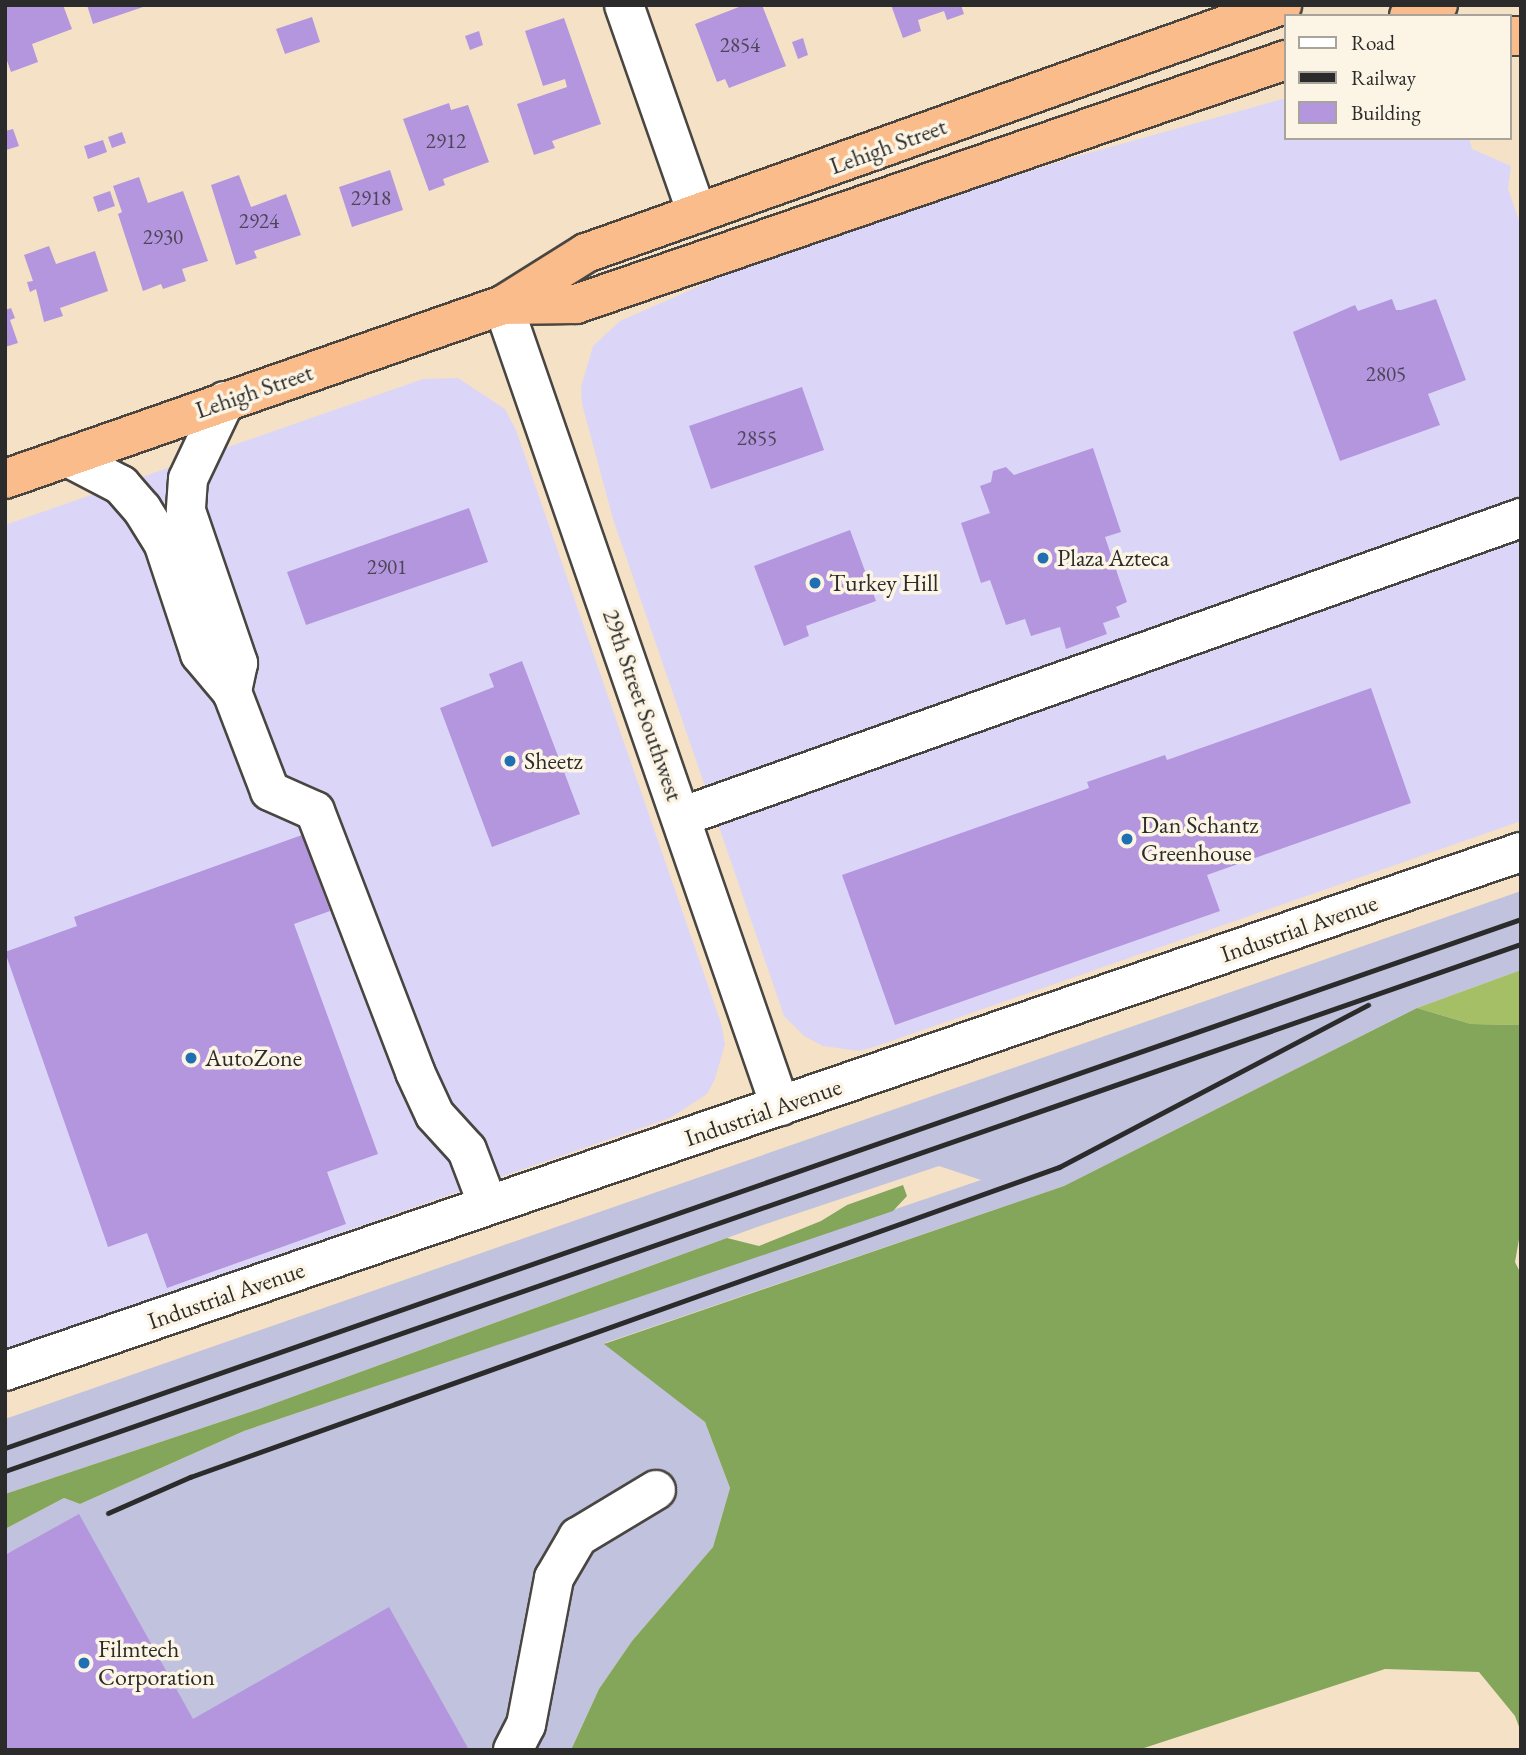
<!DOCTYPE html>
<html>
<head>
<meta charset="utf-8">
<style>
  body { margin:0 }
  #map { position:relative; width:1526px; height:1755px; overflow:hidden; background:#f5e1c6; font-family:"EB Garamond",serif }
  div>[style] { position:absolute }
  [style*='--x'] { left:calc(var(--x)*1px); top:calc(var(--y)*1px); width:calc(var(--w)*1px); rotate:calc(var(--a)*1deg) }
  .built>* { inset:0; background:#dbd6f7 }
  .industrial>* { inset:0; background:#c1c2dd }
  .green>* { inset:0; background:#a4bf66 }
  .forest>* { inset:0; background:#83a65b }
  .building>* { inset:0; background:#b496de }
  .roads { filter:drop-shadow(2px 0 #494642) drop-shadow(-2px 0 #494642) drop-shadow(0 2px #494642) drop-shadow(0 -2px #494642) }
  .minor>* { height:38px; margin:-19px; padding:0 19px; transform-origin:19px; border-radius:19px; background:#fff }
  .highway>* { height:38px; margin:-19px; padding:0 19px; transform-origin:19px; border-radius:19px; background:#f9bc8a }
  .rail>* { height:5px; margin:-2.5px; padding:0 2.5px; transform-origin:2.5px; border-radius:2.5px; background:#2b2b2b }
  .dots>* { width:19px; height:19px; translate:-50% -50%; box-sizing:border-box; border:4px solid #fcf5e5; border-radius:50% }
  span { translate:-50% -50%; white-space:nowrap; text-align:center; line-height:1.15; -webkit-text-stroke:7px #fcf5e5; paint-order:stroke }
  .number-label { font-size:21px; color:#4d4658 }
  .number-label span { -webkit-text-stroke-width:0 }
  .street-label { font-size:24px; color:#2b2b2b }
  .poi-label { font-size:24px; color:#2b2b2b }
  .left { translate:0 -50%; text-align:left }
  .frame { position:absolute; inset:0; border:7px solid #2b2b2b; pointer-events:none }
  .legend { position:absolute; left:1284px; top:14px; width:228px; height:126px; box-sizing:border-box; background:#fcf5e5; border:2px solid #a8a49b; margin:0; padding:9px 12px; list-style:none; font-size:21px; color:#2b2b2b }
  .legend li { display:flex; align-items:center; gap:14px; height:35px }
  .legend b { width:35px; border:2px solid #a8a49b }
</style>
</head>
<body>
<div id="map">
  <div class="built">
    <i style="clip-path:polygon(1286px 98px,1286px 138px,1469px 138px,1472px 149px,1511px 166px,1508px 189px,1521px 226px,1521px 821px,877px 1046px,859px 1051px,823px 1046px,804px 1036px,784px 1016px,613px 519px,582px 404px,581px 387px,593px 346px,620px 321px,718px 278px,906px 211px,1071px 158px)"></i>
    <i style="clip-path:polygon(458px 378px,505px 409px,516px 430px,721px 1023px,725px 1044px,715px 1079px,707px 1094px,670px 1118px,5px 1350px,5px 525px,423px 379px)"></i>
  </div>
  <div class="industrial">
    <i style="clip-path:polygon(1521px 891px,1521px 970px,1417px 1008px,1064px 1186px,605px 1343px,705px 1422px,730px 1488px,713px 1547px,632px 1641px,599px 1689px,571px 1750px,5px 1750px,5px 1529px,64px 1498px,80px 1504px,244px 1431px,981px 1180px,939px 1166px,757px 1227px,259px 1409px,5px 1494px,5px 1419px)"></i>
  </div>
  <div class="green">
    <i style="clip-path:polygon(1521px 970px,1521px 1025px,1471px 1024px,1417px 1008px)"></i>
  </div>
  <div class="forest">
    <i style="clip-path:polygon(1417px 1008px,1471px 1024px,1521px 1025px,1521px 1228px,1515px 1262px,1521px 1274px,1521px 1732px,1515px 1716px,1479px 1672px,1385px 1669px,1138px 1750px,571px 1750px,599px 1689px,632px 1641px,713px 1547px,730px 1488px,705px 1422px,604px 1344px,1064px 1186px)"></i>
    <i style="clip-path:polygon(903px 1185px,907px 1196px,893px 1211px,244px 1431px,80px 1504px,64px 1498px,5px 1529px,5px 1494px,259px 1409px,727px 1238px,759px 1246px,821px 1221px,847px 1205px)"></i>
  </div>
  <div class="building">
    <i style="clip-path:polygon(5px 5px,63px 5px,72px 29px,32px 44px,38px 62px,11px 72px,5px 55px)"></i>
    <i style="clip-path:polygon(87px 5px,146px 5px,146px 6px,93px 24px)"></i>
    <i style="clip-path:polygon(744px 5px,762px 5px,786px 66px,729px 88px,725px 79px,717px 82px,695px 24px)"></i>
    <i style="clip-path:polygon(891px 5px,961px 5px,964px 14px,947px 20px,944px 11px,918px 20px,921px 31px,903px 38px)"></i>
    <i style="clip-path:polygon(312px 17px,320px 42px,285px 54px,276px 29px)"></i>
    <i style="clip-path:polygon(564px 18px,601px 124px,552px 141px,555px 148px,534px 155px,517px 104px,567px 87px,565px 79px,543px 86px,525px 31px)"></i>
    <i style="clip-path:polygon(479px 31px,483px 45px,470px 50px,465px 36px)"></i>
    <i style="clip-path:polygon(803px 38px,808px 55px,798px 59px,792px 42px)"></i>
    <i style="clip-path:polygon(449px 103px,451px 110px,468px 105px,489px 162px,443px 179px,445px 185px,429px 191px,403px 119px)"></i>
    <i style="clip-path:polygon(13px 129px,19px 146px,6px 150px,5px 131px)"></i>
    <i style="clip-path:polygon(122px 132px,126px 143px,112px 148px,108px 137px)"></i>
    <i style="clip-path:polygon(103px 140px,107px 152px,88px 159px,84px 146px)"></i>
    <i style="clip-path:polygon(390px 170px,403px 210px,352px 227px,339px 187px)"></i>
    <i style="clip-path:polygon(239px 175px,251px 207px,286px 194px,301px 235px,254px 251px,257px 258px,236px 265px,211px 185px)"></i>
    <i style="clip-path:polygon(139px 177px,148px 203px,183px 191px,208px 261px,182px 269px,186px 281px,163px 289px,161px 284px,143px 291px,118px 214px,122px 212px,113px 186px)"></i>
    <i style="clip-path:polygon(110px 191px,115px 206px,98px 212px,93px 197px)"></i>
    <i style="clip-path:polygon(49px 246px,56px 264px,95px 251px,108px 291px,60px 308px,63px 316px,44px 322px,36px 289px,30px 292px,27px 282px,33px 281px,24px 255px)"></i>
    <i style="clip-path:polygon(1392px 299px,1396px 310px,1401px 310px,1436px 299px,1466px 380px,1428px 394px,1440px 425px,1340px 461px,1293px 332px,1355px 305px,1358px 311px)"></i>
    <i style="clip-path:polygon(11px 308px,15px 318px,10px 320px,18px 343px,5px 347px,5px 310px)"></i>
    <i style="clip-path:polygon(802px 387px,824px 450px,711px 489px,689px 426px)"></i>
    <i style="clip-path:polygon(1093px 448px,1121px 532px,1105px 537px,1127px 602px,1116px 607px,1120px 617px,1103px 623px,1107px 634px,1066px 649px,1060px 627px,1031px 636px,1025px 619px,1006px 625px,990px 580px,981px 583px,961px 523px,990px 513px,980px 486px,991px 482px,993px 471px,1006px 467px,1014px 475px)"></i>
    <i style="clip-path:polygon(469px 508px,488px 562px,306px 625px,287px 572px)"></i>
    <i style="clip-path:polygon(850px 530px,876px 601px,806px 626px,809px 636px,784px 646px,754px 566px)"></i>
    <i style="clip-path:polygon(522px 661px,580px 814px,492px 847px,440px 708px,494px 687px,489px 674px)"></i>
    <i style="clip-path:polygon(1371px 688px,1411px 803px,1207px 875px,1220px 911px,895px 1025px,842px 875px,1089px 788px,1087px 782px,1165px 755px,1167px 760px)"></i>
    <i style="clip-path:polygon(302px 835px,330px 911px,294px 924px,378px 1154px,327px 1172px,346px 1224px,167px 1288px,147px 1233px,108px 1247px,5px 952px,77px 926px,74px 917px)"></i>
    <i style="clip-path:polygon(79px 1514px,193px 1719px,389px 1607px,469px 1750px,5px 1750px,5px 1555px)"></i>
  </div>
  <div class="roads">
    <div class="minor">
      <i style="--x:624;--y:5;--w:221;--a:70.7"></i>
      <i style="--x:503;--y:305;--w:848;--a:70.92"></i>
      <i style="--x:225;--y:401;--w:86;--a:115.4"></i>
      <i style="--x:188;--y:479;--w:32;--a:94"></i>
      <i style="--x:186;--y:511;--w:161;--a:71.1"></i>
      <i style="--x:238;--y:663;--w:30;--a:102"></i>
      <i style="--x:67;--y:457;--w:61;--a:27.4"></i>
      <i style="--x:121;--y:485;--w:32;--a:49"></i>
      <i style="--x:142;--y:509;--w:39;--a:58"></i>
      <i style="--x:163;--y:542;--w:118;--a:71.7"></i>
      <i style="--x:200;--y:654;--w:50;--a:49.9"></i>
      <i style="--x:232;--y:692;--w:106;--a:69"></i>
      <i style="--x:270;--y:791;--w:49;--a:24"></i>
      <i style="--x:315;--y:811;--w:280;--a:69"></i>
      <i style="--x:415;--y:1072;--w:47;--a:65.1"></i>
      <i style="--x:435;--y:1115;--w:47;--a:47.6"></i>
      <i style="--x:467;--y:1150;--w:59;--a:69.1"></i>
      <i style="--x:681;--y:817;--w:892;--a:-19.59"></i>
      <i style="--x:5;--y:1371;--w:1602;--a:-18.9"></i>
      <i style="--x:513;--y:1750;--w:28;--a:-63"></i>
      <i style="--x:526;--y:1725;--w:150;--a:-79.2"></i>
      <i style="--x:554;--y:1578;--w:48;--a:-59.7"></i>
      <i style="--x:578;--y:1537;--w:91;--a:-31.1"></i>
    </div>
    <div class="highway">
      <i style="--x:1409;--y:16;--w:31;--a:-21"></i>
      <i style="--x:1510;--y:36;--w:11;--a:0"></i>
      <i style="--x:503;--y:305;--w:73;--a:-0.8"></i>
      <i style="--x:576;--y:304;--w:751;--a:-18.97"></i>
      <i style="--x:5;--y:479;--w:528;--a:-19.26"></i>
      <i style="--x:503;--y:305;--w:98;--a:-32.1"></i>
      <i style="--x:586;--y:253;--w:739;--a:-19.61"></i>
    </div>
  </div>
  <div class="rail">
    <i style="--x:5;--y:1448;--w:1606;--a:-19.24"></i>
    <i style="--x:5;--y:1471;--w:1605;--a:-19.17"></i>
    <i style="--x:108;--y:1513;--w:90;--a:-23.7"></i>
    <i style="--x:190;--y:1477;--w:923;--a:-19.63"></i>
    <i style="--x:1059;--y:1167;--w:349;--a:-27.7"></i>
  </div>
  <div class="dots">
    <i style="left:1043px;top:558px;background:#1f6fb2"></i>
    <i style="left:815px;top:583px;background:#1f6fb2"></i>
    <i style="left:510px;top:761px;background:#1f6fb2"></i>
    <i style="left:1127px;top:839px;background:#1f6fb2"></i>
    <i style="left:191px;top:1058px;background:#1f6fb2"></i>
    <i style="left:84px;top:1663px;background:#1f6fb2"></i>
  </div>
  <div class="number-label">
    <span style="left:740px;top:45px">2854</span>
    <span style="left:446px;top:141px">2912</span>
    <span style="left:371px;top:198px">2918</span>
    <span style="left:259px;top:221px">2924</span>
    <span style="left:163px;top:237px">2930</span>
    <span style="left:1386px;top:374px">2805</span>
    <span style="left:757px;top:438px">2855</span>
    <span style="left:387px;top:567px">2901</span>
  </div>
  <div class="street-label">
    <span style="left:888px;top:146px;rotate:-20deg">Lehigh Street</span>
    <span style="left:254px;top:391px;rotate:-19deg">Lehigh Street</span>
    <span style="left:643px;top:705px;rotate:71deg">29th Street Southwest</span>
    <span style="left:1299px;top:928px;rotate:-19deg">Industrial Avenue</span>
    <span style="left:763px;top:1112px;rotate:-19deg">Industrial Avenue</span>
    <span style="left:226px;top:1295px;rotate:-19deg">Industrial Avenue</span>
  </div>
  <div class="poi-label">
    <span class="left" style="left:1057px;top:558px">Plaza Azteca</span>
    <span class="left" style="left:829px;top:583px">Turkey Hill</span>
    <span class="left" style="left:524px;top:761px">Sheetz</span>
    <span class="left" style="left:1141px;top:839px">Dan Schantz<br>Greenhouse</span>
    <span class="left" style="left:205px;top:1058px">AutoZone</span>
    <span class="left" style="left:98px;top:1663px">Filmtech<br>Corporation</span>
  </div>
  <div class="frame"></div>
  <ul class="legend">
  <li><b style="height:9px;background:#fff"></b>Road</li>
  <li><b style="height:9px;background:#2b2b2b"></b>Railway</li>
  <li><b style="height:19px;background:#b496de"></b>Building</li>
  </ul>
</div>
</body>
</html>
